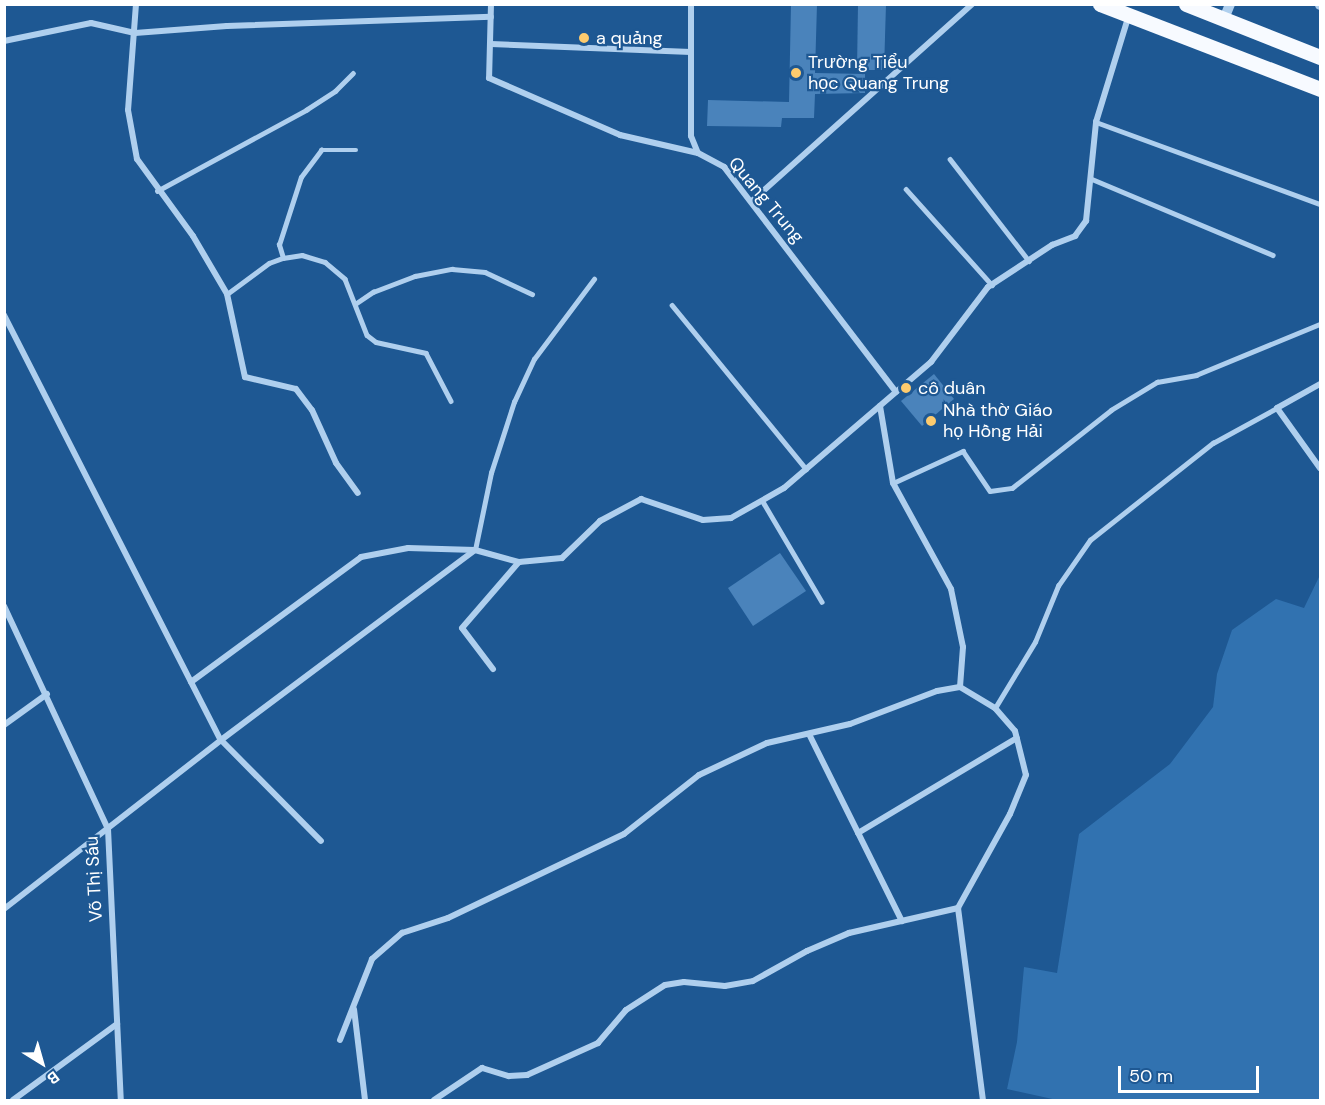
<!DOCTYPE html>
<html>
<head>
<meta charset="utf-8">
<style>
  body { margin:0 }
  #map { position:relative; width:1325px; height:1105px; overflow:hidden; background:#1e5893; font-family:"DM Sans",sans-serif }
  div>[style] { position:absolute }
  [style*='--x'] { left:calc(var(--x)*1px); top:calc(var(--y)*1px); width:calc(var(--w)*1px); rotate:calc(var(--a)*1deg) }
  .green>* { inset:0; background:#3172b0 }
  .building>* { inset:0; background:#4a83bb }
  .service>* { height:4.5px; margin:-2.25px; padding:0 2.25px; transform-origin:2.25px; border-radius:2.25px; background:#afcfee }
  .minor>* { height:6px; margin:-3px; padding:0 3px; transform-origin:3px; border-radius:3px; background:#afcfee }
  .tertiary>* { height:10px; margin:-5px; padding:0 5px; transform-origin:5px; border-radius:5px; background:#afcfee }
  .primary>* { height:15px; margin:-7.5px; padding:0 7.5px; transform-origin:7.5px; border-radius:7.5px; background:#f7faff }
  .dots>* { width:16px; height:16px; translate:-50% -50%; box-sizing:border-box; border:3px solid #1e5893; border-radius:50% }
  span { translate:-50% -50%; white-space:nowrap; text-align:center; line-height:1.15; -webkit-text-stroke:4.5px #1e5893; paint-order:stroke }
  .poi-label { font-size:18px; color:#fff }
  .left { translate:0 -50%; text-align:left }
  .street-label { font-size:18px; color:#fff }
  .frame { position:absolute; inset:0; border:6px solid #fff; pointer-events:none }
  .north { position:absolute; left:12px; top:1033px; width:60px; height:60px; -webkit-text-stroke:4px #1e5893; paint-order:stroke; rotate:143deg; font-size:16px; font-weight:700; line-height:24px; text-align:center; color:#fff }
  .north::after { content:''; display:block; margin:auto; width:21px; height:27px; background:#fff; clip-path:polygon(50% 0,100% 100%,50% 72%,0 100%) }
  .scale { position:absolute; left:1118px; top:1066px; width:141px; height:27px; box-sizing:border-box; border:3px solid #fff; border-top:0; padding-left:8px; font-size:18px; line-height:21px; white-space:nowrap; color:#fff; -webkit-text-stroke:4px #1e5893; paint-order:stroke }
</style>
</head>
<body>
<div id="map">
  <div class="green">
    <i style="clip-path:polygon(1320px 575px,1320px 1100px,1057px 1100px,1007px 1089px,1017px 1042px,1024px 967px,1057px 973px,1079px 834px,1170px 764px,1213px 707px,1217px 674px,1232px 630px,1276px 599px,1304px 608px)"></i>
  </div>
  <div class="building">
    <i style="clip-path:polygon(791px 4px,817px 4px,815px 73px,865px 74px,865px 93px,815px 94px,814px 118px,782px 118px,781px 127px,707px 126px,708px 100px,789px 102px)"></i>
    <i style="clip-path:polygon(858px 4px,886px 4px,884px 70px,857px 70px)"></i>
    <i style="clip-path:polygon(934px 374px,954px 399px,922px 426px,901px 401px)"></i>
    <i style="clip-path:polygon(780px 553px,806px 591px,753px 626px,728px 588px)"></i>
  </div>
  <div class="service">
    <i style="--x:1096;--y:122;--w:239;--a:20.1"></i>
    <i style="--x:950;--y:159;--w:129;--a:52.2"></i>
    <i style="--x:1092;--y:179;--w:196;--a:22.8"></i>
    <i style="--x:906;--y:189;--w:129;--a:48.1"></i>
    <i style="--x:157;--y:191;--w:170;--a:-28.5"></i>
    <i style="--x:306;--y:110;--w:35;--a:-33"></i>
    <i style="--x:335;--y:91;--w:25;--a:-45"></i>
    <i style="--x:283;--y:258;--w:14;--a:-107"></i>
    <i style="--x:279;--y:245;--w:71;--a:-72.1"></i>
    <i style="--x:301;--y:177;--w:34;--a:-53"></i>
    <i style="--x:321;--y:150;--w:35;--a:0"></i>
    <i style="--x:227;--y:294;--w:52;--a:-36.4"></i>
    <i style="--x:269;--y:263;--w:15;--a:-20"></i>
    <i style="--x:283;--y:258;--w:19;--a:-9"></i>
    <i style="--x:302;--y:255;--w:24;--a:17"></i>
    <i style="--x:325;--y:262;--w:26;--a:40"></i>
    <i style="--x:345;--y:279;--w:60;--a:68.6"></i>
    <i style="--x:367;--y:335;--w:11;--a:38"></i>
    <i style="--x:376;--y:342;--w:51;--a:12.4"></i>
    <i style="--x:426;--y:353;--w:54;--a:62.5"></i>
    <i style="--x:355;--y:304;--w:22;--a:-34"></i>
    <i style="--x:373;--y:292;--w:45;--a:-20.9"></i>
    <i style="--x:415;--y:276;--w:38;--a:-11"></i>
    <i style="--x:452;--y:269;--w:33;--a:5"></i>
    <i style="--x:485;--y:272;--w:52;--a:25.1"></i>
    <i style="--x:672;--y:305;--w:212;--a:50.7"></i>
    <i style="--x:893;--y:483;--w:77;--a:-24.6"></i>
    <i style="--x:963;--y:451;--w:48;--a:56"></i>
    <i style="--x:990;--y:491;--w:22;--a:-8"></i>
    <i style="--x:1012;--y:488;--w:126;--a:-38.2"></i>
    <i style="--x:1111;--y:410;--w:54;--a:-31.3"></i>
    <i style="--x:1157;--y:382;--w:40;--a:-10"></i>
    <i style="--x:1196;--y:375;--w:134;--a:-22.4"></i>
    <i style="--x:762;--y:500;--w:118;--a:59.5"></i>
    <i style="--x:475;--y:550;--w:79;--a:-78.3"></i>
    <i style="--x:491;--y:473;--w:75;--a:-72.1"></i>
    <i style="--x:514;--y:402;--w:47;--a:-65.1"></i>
    <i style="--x:534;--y:359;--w:100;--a:-53.1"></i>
    <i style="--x:995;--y:708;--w:77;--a:-58.8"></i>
    <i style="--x:1035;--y:642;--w:61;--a:-67.7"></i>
    <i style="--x:1058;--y:586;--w:56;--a:-55.2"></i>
    <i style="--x:1090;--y:540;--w:157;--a:-38.3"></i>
    <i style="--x:1213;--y:443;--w:73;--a:-28.7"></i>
  </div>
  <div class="minor">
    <i style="--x:136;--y:4;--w:106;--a:94.3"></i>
    <i style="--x:128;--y:110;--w:50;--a:79.6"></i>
    <i style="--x:137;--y:159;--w:95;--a:54"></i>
    <i style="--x:193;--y:236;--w:67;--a:59.6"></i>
    <i style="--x:227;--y:294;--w:85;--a:77.8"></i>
    <i style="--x:245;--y:377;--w:52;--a:13.2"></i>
    <i style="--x:296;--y:389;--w:26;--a:53"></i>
    <i style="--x:312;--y:410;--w:58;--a:65.6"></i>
    <i style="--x:336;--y:463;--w:37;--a:54"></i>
    <i style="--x:491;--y:4;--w:74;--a:91.5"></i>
    <i style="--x:489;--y:78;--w:143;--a:23.5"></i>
    <i style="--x:620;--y:135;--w:80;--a:13"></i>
    <i style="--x:691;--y:4;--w:132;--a:90"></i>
    <i style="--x:691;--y:136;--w:18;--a:68"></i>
    <i style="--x:698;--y:153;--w:30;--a:28"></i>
    <i style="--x:724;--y:167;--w:283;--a:52.6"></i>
    <i style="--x:4;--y:41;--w:89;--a:-11.7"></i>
    <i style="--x:91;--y:23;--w:45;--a:12.8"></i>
    <i style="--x:135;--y:33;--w:92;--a:-4.4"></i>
    <i style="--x:227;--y:26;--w:264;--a:-2"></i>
    <i style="--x:491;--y:44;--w:200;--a:2.3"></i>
    <i style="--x:752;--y:201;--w:295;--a:-41.8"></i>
    <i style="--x:4;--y:315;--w:477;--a:63"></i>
    <i style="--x:221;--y:740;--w:142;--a:45.3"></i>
    <i style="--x:1320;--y:384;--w:49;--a:150.8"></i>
    <i style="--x:1277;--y:408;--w:74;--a:54.4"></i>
    <i style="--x:880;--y:406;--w:78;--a:80.4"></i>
    <i style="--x:893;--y:483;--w:121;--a:61.3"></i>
    <i style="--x:951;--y:589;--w:59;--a:78.3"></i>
    <i style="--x:963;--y:647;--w:40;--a:94.3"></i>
    <i style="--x:4;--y:606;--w:246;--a:65"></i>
    <i style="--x:108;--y:829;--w:271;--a:87.3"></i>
    <i style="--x:493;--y:669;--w:51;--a:-127.1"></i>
    <i style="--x:462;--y:628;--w:87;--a:-49.2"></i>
    <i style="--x:191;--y:682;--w:211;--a:-36.3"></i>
    <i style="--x:361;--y:557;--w:48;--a:-10.8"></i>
    <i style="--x:408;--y:548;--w:67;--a:1.7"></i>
    <i style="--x:475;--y:550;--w:46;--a:15.3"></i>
    <i style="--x:519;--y:562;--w:43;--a:-5.3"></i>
    <i style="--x:562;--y:558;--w:53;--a:-44.2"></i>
    <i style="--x:600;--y:521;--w:47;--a:-28.2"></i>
    <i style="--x:641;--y:499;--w:65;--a:18.7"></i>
    <i style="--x:703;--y:520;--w:28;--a:-4"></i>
    <i style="--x:731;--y:518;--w:61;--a:-29.5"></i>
    <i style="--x:784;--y:488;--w:194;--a:-40.6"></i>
    <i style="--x:931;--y:362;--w:94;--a:-52.8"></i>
    <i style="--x:988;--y:287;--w:77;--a:-33.3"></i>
    <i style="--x:1052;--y:245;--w:25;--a:-21"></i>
    <i style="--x:1075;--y:236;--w:19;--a:-54"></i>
    <i style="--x:1086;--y:221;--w:100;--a:-84.2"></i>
    <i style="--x:1096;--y:122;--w:112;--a:-72.9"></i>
    <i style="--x:4;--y:725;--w:53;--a:-35.8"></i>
    <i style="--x:809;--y:734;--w:209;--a:63.6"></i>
    <i style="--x:858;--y:833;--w:185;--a:-30.9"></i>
    <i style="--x:4;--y:909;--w:275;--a:-37.9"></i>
    <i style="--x:221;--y:740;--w:317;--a:-36.8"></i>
    <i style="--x:354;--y:1009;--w:92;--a:83.1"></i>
    <i style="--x:340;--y:1040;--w:87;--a:-68.4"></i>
    <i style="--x:372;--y:959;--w:40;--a:-41"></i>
    <i style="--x:402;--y:933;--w:48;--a:-18.1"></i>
    <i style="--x:448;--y:918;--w:195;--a:-25.5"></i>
    <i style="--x:624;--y:834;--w:95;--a:-38.2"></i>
    <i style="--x:699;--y:775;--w:75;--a:-25.2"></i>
    <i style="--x:767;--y:743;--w:85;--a:-12.9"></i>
    <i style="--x:850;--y:724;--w:93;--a:-20.8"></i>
    <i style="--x:937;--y:691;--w:23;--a:-10"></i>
    <i style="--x:960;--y:687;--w:41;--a:31"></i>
    <i style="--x:995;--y:708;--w:30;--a:49"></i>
    <i style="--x:1015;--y:731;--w:45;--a:76"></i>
    <i style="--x:1026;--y:775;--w:42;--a:112.3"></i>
    <i style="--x:1010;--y:814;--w:107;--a:119"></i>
    <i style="--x:958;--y:908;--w:194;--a:82.6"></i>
    <i style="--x:13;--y:1100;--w:129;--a:-36.2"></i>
    <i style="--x:434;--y:1100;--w:58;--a:-33.7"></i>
    <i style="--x:482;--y:1068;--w:28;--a:17"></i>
    <i style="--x:509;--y:1076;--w:18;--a:-3"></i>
    <i style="--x:527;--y:1075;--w:78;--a:-24.3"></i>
    <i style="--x:598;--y:1043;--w:43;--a:-49.7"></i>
    <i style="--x:626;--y:1010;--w:46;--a:-32.7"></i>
    <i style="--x:665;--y:985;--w:19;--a:-9"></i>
    <i style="--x:684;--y:982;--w:41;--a:5.6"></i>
    <i style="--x:725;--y:986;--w:28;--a:-10"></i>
    <i style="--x:753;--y:981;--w:62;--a:-29.1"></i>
    <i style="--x:807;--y:951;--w:46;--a:-23.2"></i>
    <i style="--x:849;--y:933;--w:112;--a:-12.9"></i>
  </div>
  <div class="tertiary">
    <i style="--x:1320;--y:4;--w:1;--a:90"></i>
    <i style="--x:1224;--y:19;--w:16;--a:-68"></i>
  </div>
  <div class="primary">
    <i style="--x:1100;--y:4;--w:236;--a:21.1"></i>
    <i style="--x:1186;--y:4;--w:144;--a:21.6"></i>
  </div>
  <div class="dots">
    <i style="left:584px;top:38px;background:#fdcb6e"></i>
    <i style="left:796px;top:73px;background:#fdcb6e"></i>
    <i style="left:906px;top:388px;background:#fdcb6e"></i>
    <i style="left:931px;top:421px;background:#fdcb6e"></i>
  </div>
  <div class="poi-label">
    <span class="left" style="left:596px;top:38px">a quảng</span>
    <span class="left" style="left:808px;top:73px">Trường Tiểu<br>học Quang Trung</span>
    <span class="left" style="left:918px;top:388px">cô duân</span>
    <span class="left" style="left:943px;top:421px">Nhà thờ Giáo<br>họ Hồng Hải</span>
  </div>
  <div class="street-label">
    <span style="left:766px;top:200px;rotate:50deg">Quang Trung</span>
    <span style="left:94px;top:879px;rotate:-93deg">Võ Thị Sáu</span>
  </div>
  <div class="frame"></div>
  <div class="north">B</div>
  <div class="scale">50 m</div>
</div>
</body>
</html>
